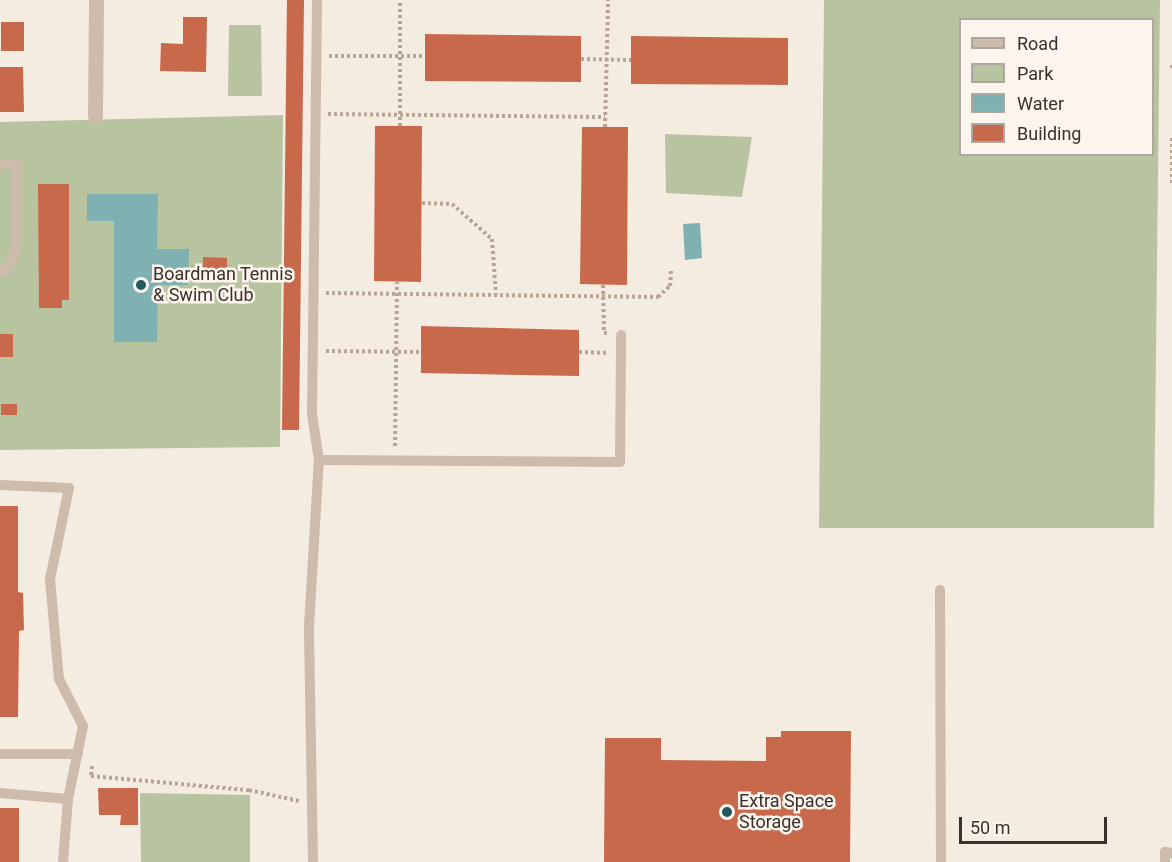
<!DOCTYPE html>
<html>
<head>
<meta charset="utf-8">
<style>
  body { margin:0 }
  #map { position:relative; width:1172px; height:862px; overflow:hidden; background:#f4ebe1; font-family:Roboto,sans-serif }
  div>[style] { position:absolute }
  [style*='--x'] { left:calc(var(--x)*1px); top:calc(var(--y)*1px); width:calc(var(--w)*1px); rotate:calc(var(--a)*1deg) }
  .green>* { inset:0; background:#b8c4a0 }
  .water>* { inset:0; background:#7fb0b2 }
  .building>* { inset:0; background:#c8694b }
  .path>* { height:4px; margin-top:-2px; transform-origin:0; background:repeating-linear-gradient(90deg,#b9a596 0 3px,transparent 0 6px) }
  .lane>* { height:10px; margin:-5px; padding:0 5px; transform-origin:5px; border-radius:5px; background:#cdbbac }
  .street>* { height:15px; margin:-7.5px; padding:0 7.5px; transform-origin:7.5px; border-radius:7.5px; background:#cdbbac }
  .dots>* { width:16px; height:16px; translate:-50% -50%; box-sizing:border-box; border:3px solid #fbf5ee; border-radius:50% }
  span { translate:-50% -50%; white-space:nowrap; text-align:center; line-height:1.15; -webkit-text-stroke:5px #fbf5ee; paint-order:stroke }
  .poi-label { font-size:18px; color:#3b302b }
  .left { translate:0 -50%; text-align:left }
  .legend { position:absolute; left:959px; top:18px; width:195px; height:138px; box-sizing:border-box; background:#fbf5ee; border:2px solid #aea6a0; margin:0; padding:8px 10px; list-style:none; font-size:18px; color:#3b302b }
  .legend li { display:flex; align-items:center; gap:12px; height:30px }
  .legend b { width:30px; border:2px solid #aea6a0 }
  .scale { position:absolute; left:959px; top:817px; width:148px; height:27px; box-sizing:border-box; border:3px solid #3b302b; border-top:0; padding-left:8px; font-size:18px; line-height:21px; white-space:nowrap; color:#3b302b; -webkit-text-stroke:4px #fbf5ee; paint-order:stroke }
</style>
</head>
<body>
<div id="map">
  <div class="green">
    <i style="clip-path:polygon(evenodd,824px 0,1160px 0,1154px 528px,819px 528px,824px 0,960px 20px,1152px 20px,1152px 154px,960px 154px,960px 20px)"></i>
    <i style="clip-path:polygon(229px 25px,261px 25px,262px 96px,228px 96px)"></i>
    <i style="clip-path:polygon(283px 115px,280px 447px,0 450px,0 122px)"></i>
    <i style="clip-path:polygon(665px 134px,752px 137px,742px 197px,666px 193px)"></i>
    <i style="clip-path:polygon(140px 793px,250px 795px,250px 862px,141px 862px)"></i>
  </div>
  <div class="water">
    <i style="clip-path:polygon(87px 194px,158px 194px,157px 249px,189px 249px,188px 285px,158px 285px,157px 342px,114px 342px,114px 221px,87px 221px)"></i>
    <i style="clip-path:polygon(700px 223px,702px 258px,685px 260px,683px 224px)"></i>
  </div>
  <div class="building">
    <i style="clip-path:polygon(287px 0,304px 0,299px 430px,282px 430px)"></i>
    <i style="clip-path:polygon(183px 17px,207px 17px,206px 72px,160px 71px,161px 43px,183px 44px)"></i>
    <i style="clip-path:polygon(1px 22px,24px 22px,24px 51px,1px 51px)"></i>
    <i style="clip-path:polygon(425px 34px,581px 36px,581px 82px,425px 81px)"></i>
    <i style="clip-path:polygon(631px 36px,788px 38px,788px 85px,631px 84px)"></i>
    <i style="clip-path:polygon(0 67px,23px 67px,24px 112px,0 112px)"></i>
    <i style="clip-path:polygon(375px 126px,422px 126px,421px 282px,374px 281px)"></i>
    <i style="clip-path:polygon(582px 127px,628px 127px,627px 285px,580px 284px)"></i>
    <i style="clip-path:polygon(38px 184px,69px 184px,69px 300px,62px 300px,62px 308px,39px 308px)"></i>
    <i style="clip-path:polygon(203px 257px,227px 258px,227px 280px,203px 280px)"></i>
    <i style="clip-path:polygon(421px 326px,579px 330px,579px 376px,421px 373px)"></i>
    <i style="clip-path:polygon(0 334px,13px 334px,13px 357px,0 357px)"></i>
    <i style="clip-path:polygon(1px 404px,17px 404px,17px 415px,1px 415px)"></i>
    <i style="clip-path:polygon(0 506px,18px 506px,18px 592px,23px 593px,24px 630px,19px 631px,18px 717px,0 717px)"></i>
    <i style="clip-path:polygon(781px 731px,851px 731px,850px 862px,604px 862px,605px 738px,661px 738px,661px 760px,766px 761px,766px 737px,781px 737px)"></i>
    <i style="clip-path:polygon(98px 788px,138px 788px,138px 825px,120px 825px,121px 815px,99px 815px)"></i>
    <i style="clip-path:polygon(0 808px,19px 808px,19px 862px,0 862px)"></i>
  </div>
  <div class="path">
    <i style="--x:329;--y:56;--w:96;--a:0"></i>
    <i style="--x:581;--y:59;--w:50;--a:1.1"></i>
    <i style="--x:1172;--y:65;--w:3;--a:90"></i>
    <i style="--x:328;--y:114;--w:277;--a:0.6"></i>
    <i style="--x:400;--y:126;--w:126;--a:-90"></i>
    <i style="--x:605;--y:127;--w:127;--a:-88.6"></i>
    <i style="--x:1172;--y:138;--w:47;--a:90"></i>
    <i style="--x:422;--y:203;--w:30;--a:2"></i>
    <i style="--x:452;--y:204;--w:53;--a:41.2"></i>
    <i style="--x:492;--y:239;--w:56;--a:85.9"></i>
    <i style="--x:603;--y:285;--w:48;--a:88.8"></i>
    <i style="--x:604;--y:333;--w:5;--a:0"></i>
    <i style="--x:326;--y:293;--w:332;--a:0.7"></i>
    <i style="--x:658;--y:297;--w:16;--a:-43"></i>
    <i style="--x:670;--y:286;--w:16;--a:-86"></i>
    <i style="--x:326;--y:351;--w:95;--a:0.6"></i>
    <i style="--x:579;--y:352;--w:29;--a:2"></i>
    <i style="--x:395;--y:446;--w:164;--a:-89.3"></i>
    <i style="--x:92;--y:766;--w:10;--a:96"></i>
    <i style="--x:91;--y:776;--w:159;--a:5.1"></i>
    <i style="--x:249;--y:790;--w:51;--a:12.4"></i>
  </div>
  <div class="lane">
    <i style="--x:0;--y:164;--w:17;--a:0"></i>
    <i style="--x:17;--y:164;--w:84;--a:90"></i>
    <i style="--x:17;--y:248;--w:24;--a:114"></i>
    <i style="--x:7;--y:270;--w:7;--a:180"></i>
    <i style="--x:319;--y:460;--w:301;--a:0.4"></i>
    <i style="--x:620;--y:462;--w:127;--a:-89.5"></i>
    <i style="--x:0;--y:485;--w:69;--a:2.5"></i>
    <i style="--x:69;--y:488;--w:93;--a:101.8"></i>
    <i style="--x:50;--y:579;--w:100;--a:84.9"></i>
    <i style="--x:59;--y:679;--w:53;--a:62.9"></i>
    <i style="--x:83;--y:726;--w:75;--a:101.6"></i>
    <i style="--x:940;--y:590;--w:272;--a:89.8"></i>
    <i style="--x:0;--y:754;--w:78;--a:0"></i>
    <i style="--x:0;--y:793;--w:68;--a:5"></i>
    <i style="--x:68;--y:799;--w:63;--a:94.5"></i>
    <i style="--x:313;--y:862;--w:236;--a:-91"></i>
    <i style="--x:309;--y:626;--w:166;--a:-86.6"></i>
    <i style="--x:319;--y:460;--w:47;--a:-98.7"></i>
    <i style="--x:312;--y:414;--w:414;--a:-89.3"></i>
    <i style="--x:1165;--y:862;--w:10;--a:-90"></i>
    <i style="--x:1165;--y:852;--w:7;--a:8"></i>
  </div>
  <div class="street">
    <i style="--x:95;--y:116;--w:116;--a:-89.5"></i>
  </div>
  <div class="dots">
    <i style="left:141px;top:285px;background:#1f5a5e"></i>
    <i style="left:727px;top:812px;background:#1f5a5e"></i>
  </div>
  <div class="poi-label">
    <span class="left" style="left:153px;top:285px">Boardman Tennis<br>&amp; Swim Club</span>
    <span class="left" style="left:739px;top:812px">Extra Space<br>Storage</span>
  </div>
  <ul class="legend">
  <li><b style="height:8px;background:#cdbbac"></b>Road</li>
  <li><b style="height:16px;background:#b8c4a0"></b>Park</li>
  <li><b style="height:16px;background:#7fb0b2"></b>Water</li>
  <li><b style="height:16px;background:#c8694b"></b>Building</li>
  </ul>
  <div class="scale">50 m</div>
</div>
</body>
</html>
